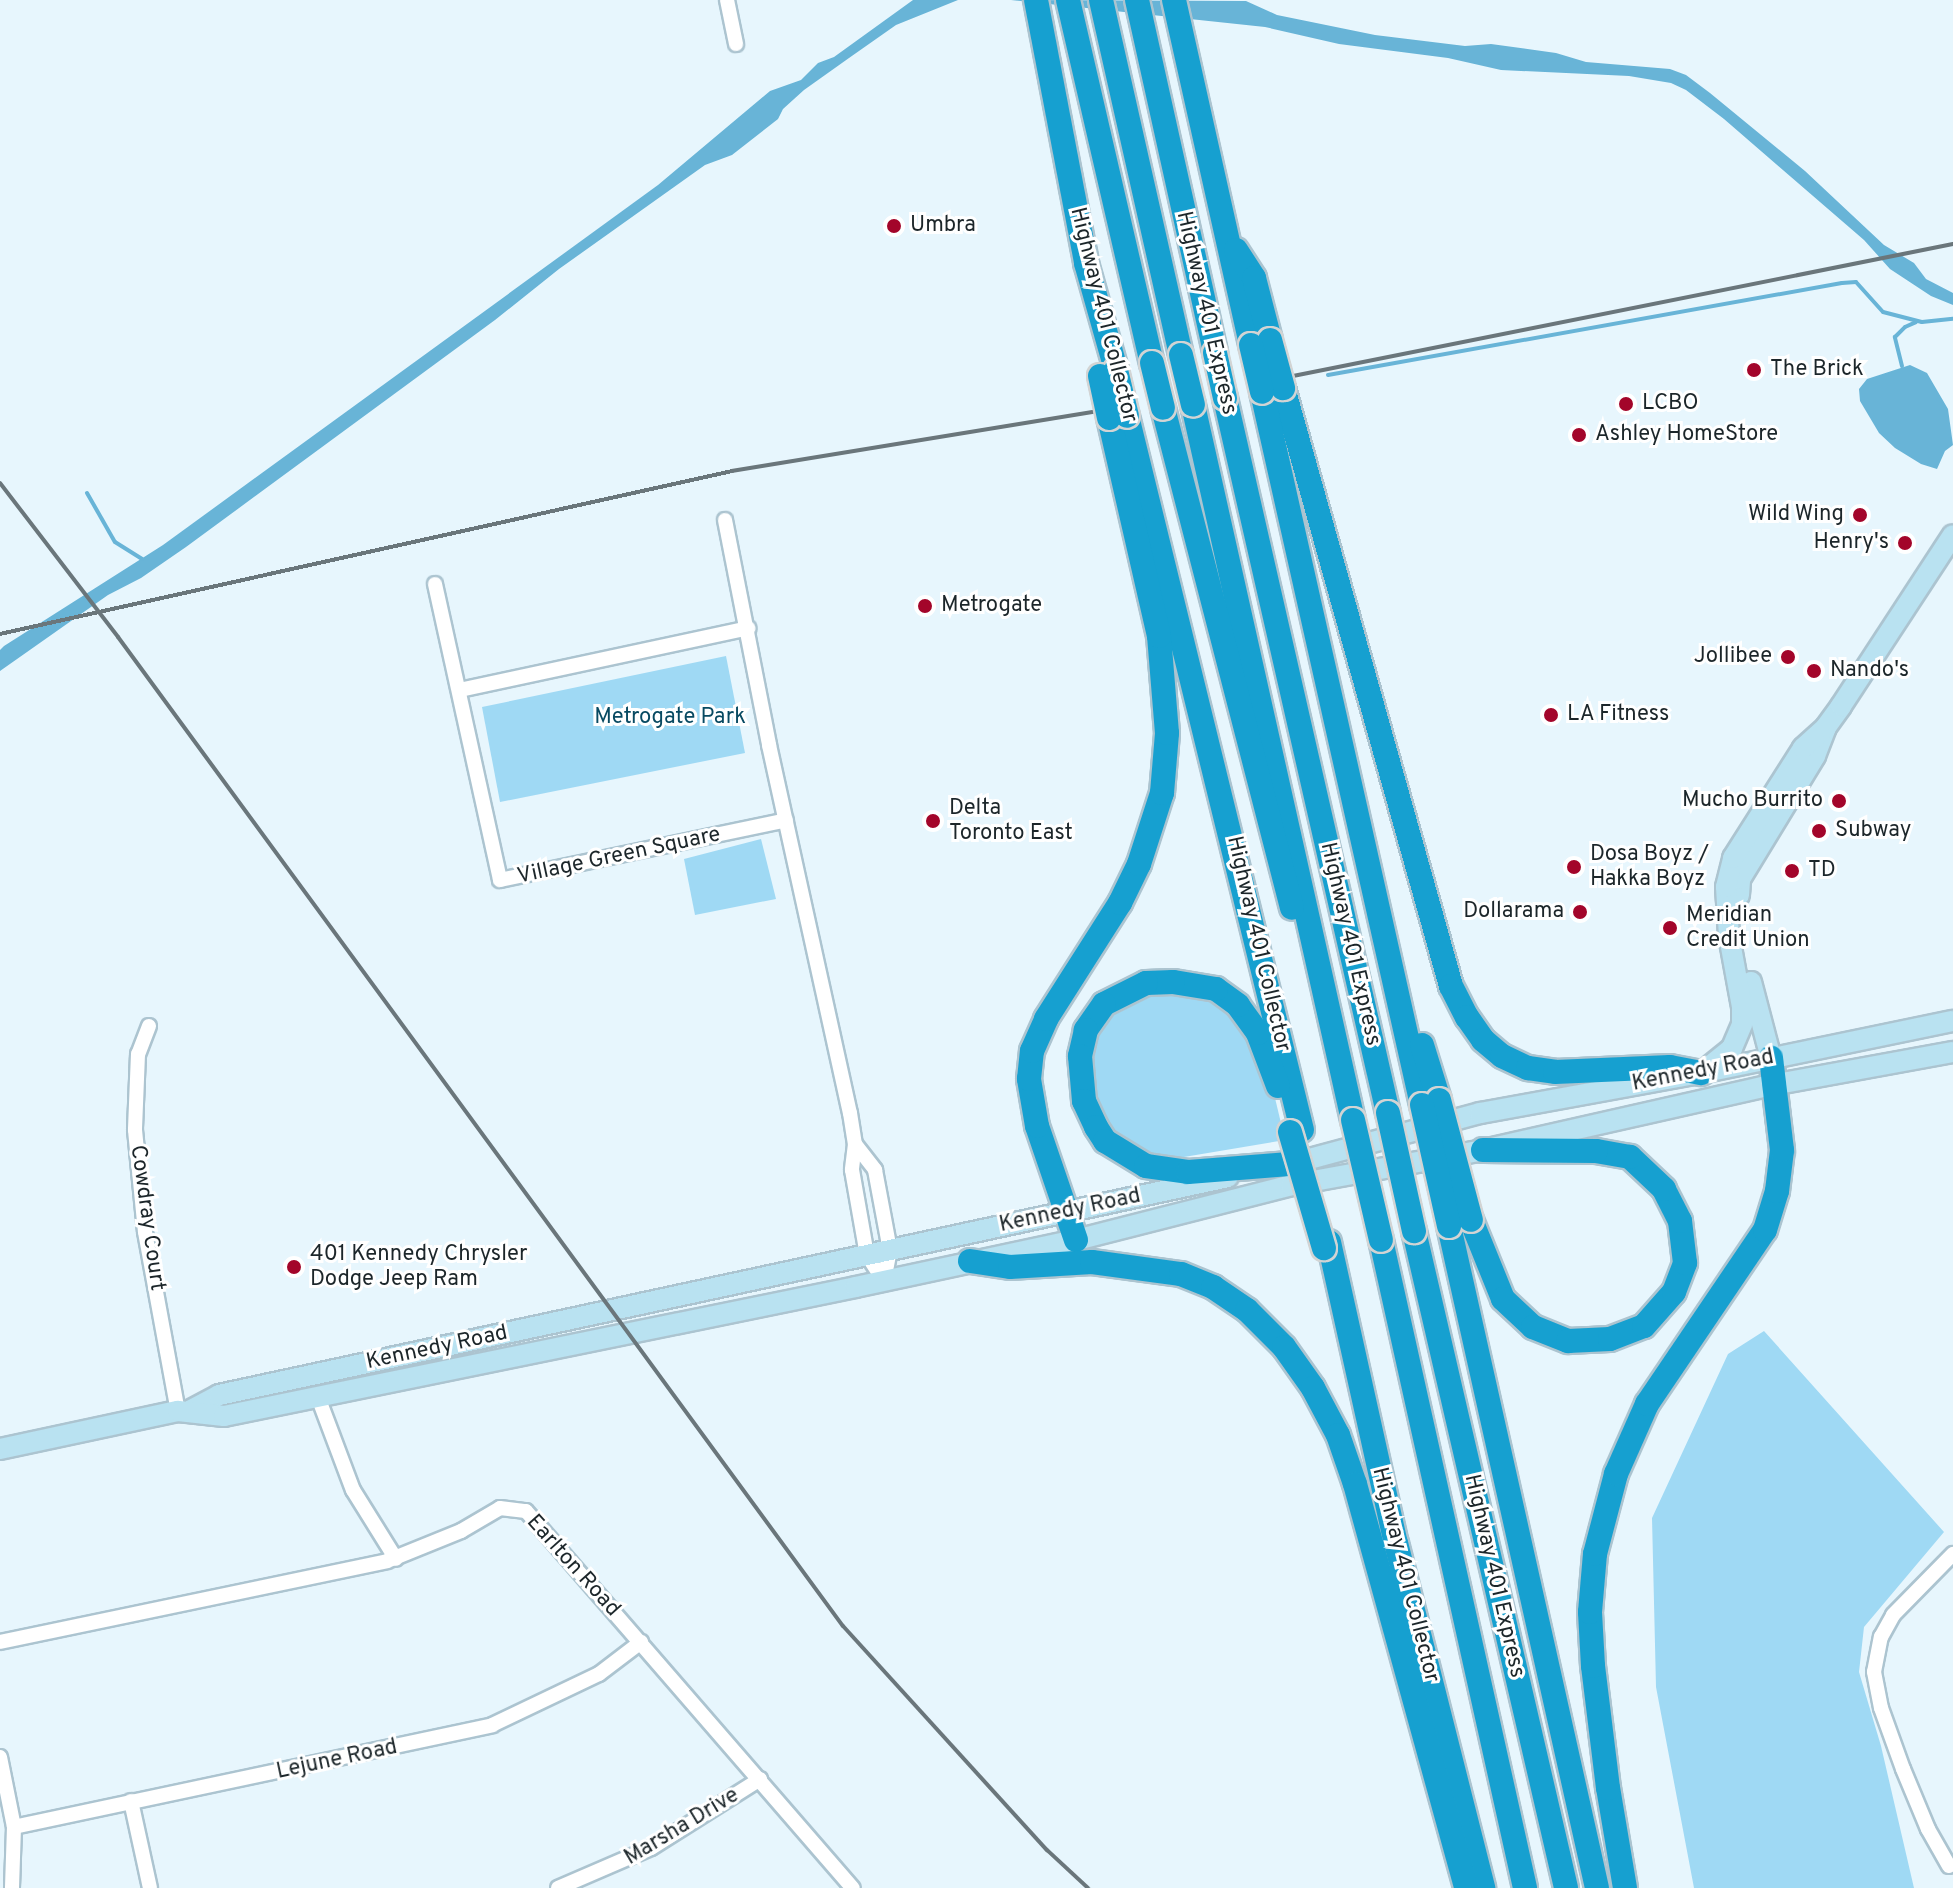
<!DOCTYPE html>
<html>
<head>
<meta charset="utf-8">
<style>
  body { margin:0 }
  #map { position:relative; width:1953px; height:1888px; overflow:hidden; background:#e7f6fd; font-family:Overpass,sans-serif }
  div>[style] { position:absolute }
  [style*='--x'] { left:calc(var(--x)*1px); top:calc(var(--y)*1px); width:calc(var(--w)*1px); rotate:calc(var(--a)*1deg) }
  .green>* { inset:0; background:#9fd9f4 }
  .water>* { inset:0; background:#68b4d7 }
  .stream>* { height:4px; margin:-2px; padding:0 2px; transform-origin:2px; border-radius:2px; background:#68b4d7 }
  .roads { filter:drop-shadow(2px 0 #acc4d0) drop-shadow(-2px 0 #acc4d0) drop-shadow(0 2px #acc4d0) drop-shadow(0 -2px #acc4d0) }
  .street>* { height:14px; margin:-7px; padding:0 7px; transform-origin:7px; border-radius:7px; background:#fff }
  .secondary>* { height:20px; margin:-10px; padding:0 10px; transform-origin:10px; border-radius:10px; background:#b9e2f1 }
  .highway>* { height:24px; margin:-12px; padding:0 12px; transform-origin:12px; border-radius:12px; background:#16a0d0 }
  .rail>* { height:4px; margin:-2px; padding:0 2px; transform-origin:2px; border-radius:2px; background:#6a767b }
  .bridges { filter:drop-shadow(2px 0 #d2d4d4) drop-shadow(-2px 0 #d2d4d4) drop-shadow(0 2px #d2d4d4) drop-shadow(0 -2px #d2d4d4) }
  .highway-bridge>* { height:24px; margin:-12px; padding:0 12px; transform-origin:12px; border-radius:12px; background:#16a0d0 }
  .dots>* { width:22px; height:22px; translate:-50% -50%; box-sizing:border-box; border:4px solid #fff; border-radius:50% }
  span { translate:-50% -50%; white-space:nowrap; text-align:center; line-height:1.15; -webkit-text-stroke:6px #fff; paint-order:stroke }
  .poi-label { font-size:22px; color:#1c262a }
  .left { translate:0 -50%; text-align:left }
  .right { translate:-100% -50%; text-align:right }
  .street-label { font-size:22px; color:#1c262a }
  .park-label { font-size:22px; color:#084a62 }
</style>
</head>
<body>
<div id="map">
  <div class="green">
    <i style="clip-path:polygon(726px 656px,745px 753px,500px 802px,482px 707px)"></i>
    <i style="clip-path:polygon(761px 839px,776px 899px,695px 915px,684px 859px)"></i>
    <i style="clip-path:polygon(1195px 992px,1222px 1004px,1248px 1033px,1270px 1077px,1285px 1140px,1178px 1158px,1141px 1153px,1109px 1136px,1092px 1106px,1089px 1061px,1102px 1025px,1132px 1000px,1164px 993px)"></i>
    <i style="clip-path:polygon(1764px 1331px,1944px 1532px,1864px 1627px,1859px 1672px,1881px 1746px,1914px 1888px,1694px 1888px,1656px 1687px,1652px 1518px,1728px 1354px)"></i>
  </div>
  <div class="water">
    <i style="clip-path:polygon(913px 0,958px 0,896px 25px,849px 58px,804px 90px,783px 109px,778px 119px,732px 155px,705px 165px,559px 269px,495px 320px,186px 547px,141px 578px,108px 595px,0 671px,0 650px,4px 646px,163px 545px,658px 185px,770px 91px,801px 80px,818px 63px,834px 57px)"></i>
    <i style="clip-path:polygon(1011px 0,1246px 1px,1277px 15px,1375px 35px,1465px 46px,1491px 44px,1556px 53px,1586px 62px,1670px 69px,1686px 75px,1710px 93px,1805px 171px,1884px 245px,1914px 263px,1926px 279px,1953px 293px,1953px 305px,1931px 296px,1890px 269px,1864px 240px,1724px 119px,1686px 90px,1671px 83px,1629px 76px,1501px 70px,1448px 58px,1339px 44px,1265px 27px)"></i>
    <i style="clip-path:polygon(1910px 365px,1927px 373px,1948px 409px,1953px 445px,1945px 451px,1937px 469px,1921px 464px,1895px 448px,1879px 433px,1860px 401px,1859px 389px,1867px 379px)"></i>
  </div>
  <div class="stream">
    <i style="--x:1902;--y:366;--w:30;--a:-104"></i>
    <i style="--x:1895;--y:337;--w:14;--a:-45"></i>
    <i style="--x:1905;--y:327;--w:12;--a:-24"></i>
    <i style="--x:1328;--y:375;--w:522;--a:-10.15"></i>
    <i style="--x:1842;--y:283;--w:14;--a:-4"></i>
    <i style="--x:1856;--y:282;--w:40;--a:48"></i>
    <i style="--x:1883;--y:312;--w:40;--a:14.4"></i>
    <i style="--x:1922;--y:322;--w:31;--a:-6"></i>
    <i style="--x:87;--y:493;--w:56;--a:60.3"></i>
    <i style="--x:115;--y:542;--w:32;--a:32"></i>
  </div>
  <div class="roads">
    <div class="street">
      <i style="--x:727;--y:0;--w:45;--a:78.4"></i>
      <i style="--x:725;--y:520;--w:229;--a:78.9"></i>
      <i style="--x:769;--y:745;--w:377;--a:77.6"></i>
      <i style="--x:850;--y:1113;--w:31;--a:81"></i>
      <i style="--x:855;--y:1144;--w:26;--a:97"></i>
      <i style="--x:852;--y:1170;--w:86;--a:80"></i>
      <i style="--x:867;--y:1255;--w:31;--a:57"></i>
      <i style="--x:435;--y:584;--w:303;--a:77.6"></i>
      <i style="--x:500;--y:880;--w:292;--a:-11.8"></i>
      <i style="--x:460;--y:690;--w:295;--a:-12.1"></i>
      <i style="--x:149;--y:1026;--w:30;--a:111"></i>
      <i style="--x:138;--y:1054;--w:76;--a:92.3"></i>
      <i style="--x:135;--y:1130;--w:102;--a:84.4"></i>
      <i style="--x:145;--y:1232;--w:182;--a:79.6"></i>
      <i style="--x:855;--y:1144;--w:33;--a:52"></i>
      <i style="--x:875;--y:1170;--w:81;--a:79.4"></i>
      <i style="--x:890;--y:1250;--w:32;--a:101"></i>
      <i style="--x:318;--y:1397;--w:99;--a:69.4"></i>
      <i style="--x:353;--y:1490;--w:81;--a:58.1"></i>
      <i style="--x:0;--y:1642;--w:395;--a:-11.8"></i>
      <i style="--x:387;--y:1561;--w:80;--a:-22.1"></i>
      <i style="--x:461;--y:1531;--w:45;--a:-30.5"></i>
      <i style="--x:500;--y:1508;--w:26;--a:7"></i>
      <i style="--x:526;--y:1511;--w:499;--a:49.1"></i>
      <i style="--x:0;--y:1757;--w:71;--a:78.7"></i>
      <i style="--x:14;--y:1827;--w:61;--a:91.9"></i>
      <i style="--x:131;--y:1801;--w:89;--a:77.7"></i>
      <i style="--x:14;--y:1827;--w:489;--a:-12"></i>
      <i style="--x:492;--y:1725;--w:119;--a:-25.5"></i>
      <i style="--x:599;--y:1674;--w:53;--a:-37.3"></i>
      <i style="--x:1949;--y:1866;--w:43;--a:-119.6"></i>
      <i style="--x:1928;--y:1829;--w:65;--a:-112.6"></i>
      <i style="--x:1903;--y:1769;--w:65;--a:-109.8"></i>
      <i style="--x:1881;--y:1708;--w:37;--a:-101"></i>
      <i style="--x:1874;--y:1672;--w:36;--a:-79"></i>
      <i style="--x:1881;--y:1637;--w:25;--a:-61"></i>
      <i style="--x:1893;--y:1615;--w:86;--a:-45.5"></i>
      <i style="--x:558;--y:1888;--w:101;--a:-23.3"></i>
      <i style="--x:651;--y:1848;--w:129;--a:-32.3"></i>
    </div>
    <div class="secondary">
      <i style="--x:1739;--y:895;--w:16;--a:-86"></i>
      <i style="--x:1740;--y:879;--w:144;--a:-58.6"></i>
      <i style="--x:1815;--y:756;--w:28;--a:-69"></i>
      <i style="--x:1751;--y:982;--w:79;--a:75.3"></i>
      <i style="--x:1705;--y:1070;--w:35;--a:-39"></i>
      <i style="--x:1732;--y:1048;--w:26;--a:-67"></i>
      <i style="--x:1742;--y:1024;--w:17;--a:-90"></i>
      <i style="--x:1742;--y:1007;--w:72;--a:-100.4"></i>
      <i style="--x:1729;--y:936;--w:49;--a:-93.5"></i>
      <i style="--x:1726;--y:887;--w:30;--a:-76"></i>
      <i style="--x:1733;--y:858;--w:130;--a:-57.5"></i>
      <i style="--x:1803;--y:748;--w:31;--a:-42"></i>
      <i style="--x:1826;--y:727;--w:26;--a:-54"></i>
      <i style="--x:1841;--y:706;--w:204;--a:-56.8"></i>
      <i style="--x:1287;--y:1165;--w:200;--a:-15.1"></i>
      <i style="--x:1480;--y:1113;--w:225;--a:-10.3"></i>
      <i style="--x:1701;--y:1073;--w:257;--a:-11.7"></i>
      <i style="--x:191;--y:1410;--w:32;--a:-28"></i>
      <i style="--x:219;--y:1395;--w:1032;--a:-12.19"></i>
      <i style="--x:0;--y:1449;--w:182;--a:-12.1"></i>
      <i style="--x:178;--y:1411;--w:46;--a:6.2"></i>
      <i style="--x:224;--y:1416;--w:645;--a:-11.54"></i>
      <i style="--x:856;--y:1287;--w:225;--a:-12.1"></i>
      <i style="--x:1076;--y:1240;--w:222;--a:-14.3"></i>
      <i style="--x:1291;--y:1185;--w:195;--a:-10.3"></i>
      <i style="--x:1483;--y:1150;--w:301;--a:-12.7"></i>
      <i style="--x:1777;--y:1084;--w:179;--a:-10.3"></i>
    </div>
    <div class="highway">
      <i style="--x:1036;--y:0;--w:268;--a:79.2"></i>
      <i style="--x:1086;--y:263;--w:111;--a:74.3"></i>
      <i style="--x:1068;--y:0;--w:373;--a:77"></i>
      <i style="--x:1101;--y:0;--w:364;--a:77.3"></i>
      <i style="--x:1137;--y:0;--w:362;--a:77.5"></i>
      <i style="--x:1174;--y:0;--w:353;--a:77.4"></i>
      <i style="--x:1236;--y:250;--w:33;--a:57"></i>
      <i style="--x:1254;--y:278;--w:64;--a:75.5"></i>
      <i style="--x:1283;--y:388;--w:621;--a:74.31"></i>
      <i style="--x:1451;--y:986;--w:35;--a:63"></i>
      <i style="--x:1467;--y:1017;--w:28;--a:55"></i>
      <i style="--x:1483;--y:1040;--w:25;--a:40"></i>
      <i style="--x:1502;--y:1056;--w:29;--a:25"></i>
      <i style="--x:1528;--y:1068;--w:27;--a:8"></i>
      <i style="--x:1555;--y:1072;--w:115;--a:-2.5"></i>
      <i style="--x:1670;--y:1067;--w:32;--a:11"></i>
      <i style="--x:1262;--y:392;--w:731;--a:77.35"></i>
      <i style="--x:1225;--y:398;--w:733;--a:77.16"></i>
      <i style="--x:1193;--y:405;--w:733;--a:77.39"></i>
      <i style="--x:1163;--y:408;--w:516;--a:75.53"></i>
      <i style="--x:1127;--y:416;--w:735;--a:76.23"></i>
      <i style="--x:1422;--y:1045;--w:58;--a:72.8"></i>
      <i style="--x:1278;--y:1086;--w:57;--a:-110.7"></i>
      <i style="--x:1258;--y:1033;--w:34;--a:-126"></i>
      <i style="--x:1238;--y:1005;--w:27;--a:-144"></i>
      <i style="--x:1216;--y:989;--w:44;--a:-170.8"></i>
      <i style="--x:1173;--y:982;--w:27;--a:178"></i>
      <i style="--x:1146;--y:983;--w:47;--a:153.4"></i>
      <i style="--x:1104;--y:1004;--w:32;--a:125"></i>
      <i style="--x:1086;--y:1030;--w:27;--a:103"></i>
      <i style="--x:1080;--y:1056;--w:45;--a:84.9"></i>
      <i style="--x:1084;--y:1101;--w:29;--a:65"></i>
      <i style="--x:1096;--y:1127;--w:17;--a:57"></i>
      <i style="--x:1105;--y:1141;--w:48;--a:31.4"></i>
      <i style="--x:1146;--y:1166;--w:42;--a:8.1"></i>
      <i style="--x:1188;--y:1172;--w:102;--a:-4.5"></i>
      <i style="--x:1471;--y:1220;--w:85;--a:67.9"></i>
      <i style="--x:1503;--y:1299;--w:41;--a:43"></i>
      <i style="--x:1533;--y:1327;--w:38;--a:22"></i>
      <i style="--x:1568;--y:1341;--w:42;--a:-2.7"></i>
      <i style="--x:1610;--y:1339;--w:36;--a:-21"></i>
      <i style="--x:1644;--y:1326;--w:45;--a:-48.6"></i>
      <i style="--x:1674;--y:1292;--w:31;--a:-69"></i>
      <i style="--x:1685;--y:1263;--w:42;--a:-96.8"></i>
      <i style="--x:1680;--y:1221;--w:36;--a:-117"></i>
      <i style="--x:1664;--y:1189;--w:47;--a:-136.7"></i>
      <i style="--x:1630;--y:1157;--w:35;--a:-170"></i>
      <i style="--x:1596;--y:1151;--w:113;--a:-179.5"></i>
      <i style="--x:1449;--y:1226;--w:678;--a:77.4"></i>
      <i style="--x:1414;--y:1231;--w:674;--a:76.97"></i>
      <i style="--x:1076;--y:1240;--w:120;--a:-108.9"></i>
      <i style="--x:1037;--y:1126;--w:48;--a:-99.7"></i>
      <i style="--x:1029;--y:1079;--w:28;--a:-84"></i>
      <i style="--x:1032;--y:1051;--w:35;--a:-66"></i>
      <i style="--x:1046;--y:1019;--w:138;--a:-57.5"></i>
      <i style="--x:1120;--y:903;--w:43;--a:-64"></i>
      <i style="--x:1139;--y:864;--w:75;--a:-72.1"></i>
      <i style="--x:1162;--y:793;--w:60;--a:-85.2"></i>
      <i style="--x:1167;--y:733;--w:97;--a:-94.7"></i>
      <i style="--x:1159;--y:636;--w:224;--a:-102.9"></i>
      <i style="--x:1381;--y:1240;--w:664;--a:77.47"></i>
      <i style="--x:1329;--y:1242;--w:308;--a:77.5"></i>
      <i style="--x:1396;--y:1543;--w:356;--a:75.8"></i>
      <i style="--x:970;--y:1261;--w:40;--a:8.5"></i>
      <i style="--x:1010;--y:1267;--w:82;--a:-3.5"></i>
      <i style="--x:1092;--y:1262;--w:90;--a:7.7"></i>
      <i style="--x:1181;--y:1274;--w:35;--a:22"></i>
      <i style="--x:1213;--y:1287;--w:41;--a:34.1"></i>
      <i style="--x:1247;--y:1310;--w:52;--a:45"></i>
      <i style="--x:1284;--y:1347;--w:50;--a:54.7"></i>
      <i style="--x:1313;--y:1388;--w:53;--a:62"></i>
      <i style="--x:1338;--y:1435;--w:52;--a:70.9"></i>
      <i style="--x:1355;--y:1484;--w:419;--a:74.6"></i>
      <i style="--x:1625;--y:1888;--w:101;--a:-99.6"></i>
      <i style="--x:1608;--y:1788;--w:123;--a:-97"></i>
      <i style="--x:1593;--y:1666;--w:54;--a:-93.2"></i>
      <i style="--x:1590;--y:1612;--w:58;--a:-85.1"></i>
      <i style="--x:1595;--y:1554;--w:83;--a:-75.3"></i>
      <i style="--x:1616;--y:1474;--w:77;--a:-66.1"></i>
      <i style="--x:1647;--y:1404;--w:210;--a:-55.9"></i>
      <i style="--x:1765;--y:1230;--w:41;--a:-72.9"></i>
      <i style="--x:1777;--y:1191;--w:41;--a:-83"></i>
      <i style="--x:1782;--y:1150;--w:93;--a:-96.8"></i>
    </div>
  </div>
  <div class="rail">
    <i style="--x:1288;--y:377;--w:678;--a:-11.31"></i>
    <i style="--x:0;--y:483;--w:194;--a:52.5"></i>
    <i style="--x:118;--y:637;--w:1226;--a:53.76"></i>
    <i style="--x:843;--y:1626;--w:303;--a:47.7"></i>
    <i style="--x:1047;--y:1850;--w:56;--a:42.8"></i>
    <i style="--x:0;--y:634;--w:750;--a:-12.55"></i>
    <i style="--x:732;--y:471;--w:391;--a:-9.3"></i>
  </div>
  <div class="bridges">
    <div class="highway-bridge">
      <i style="--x:1270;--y:340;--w:50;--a:74.8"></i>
      <i style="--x:1251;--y:345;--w:48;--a:76.8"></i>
      <i style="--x:1215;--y:353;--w:46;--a:77.5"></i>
      <i style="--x:1181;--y:355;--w:51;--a:76.5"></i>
      <i style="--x:1152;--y:363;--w:46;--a:76.3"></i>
      <i style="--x:1116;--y:370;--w:47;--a:76.6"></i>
      <i style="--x:1100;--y:376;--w:43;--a:77.9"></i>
      <i style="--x:1439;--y:1100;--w:124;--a:75.1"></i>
      <i style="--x:1422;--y:1105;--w:124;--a:77.4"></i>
      <i style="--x:1388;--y:1113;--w:121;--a:77.6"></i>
      <i style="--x:1353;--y:1120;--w:123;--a:76.9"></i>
      <i style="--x:1290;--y:1132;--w:121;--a:73.7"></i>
    </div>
  </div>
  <div class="dots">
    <i style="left:894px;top:226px;background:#a3052a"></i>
    <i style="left:1754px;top:370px;background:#a3052a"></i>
    <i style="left:1626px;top:404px;background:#a3052a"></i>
    <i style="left:1579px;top:435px;background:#a3052a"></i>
    <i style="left:1860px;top:515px;background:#a3052a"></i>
    <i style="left:1905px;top:543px;background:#a3052a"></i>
    <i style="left:925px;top:606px;background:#a3052a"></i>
    <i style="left:1788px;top:657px;background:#a3052a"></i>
    <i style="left:1814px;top:671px;background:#a3052a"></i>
    <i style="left:1551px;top:715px;background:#a3052a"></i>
    <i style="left:1839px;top:801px;background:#a3052a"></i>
    <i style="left:933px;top:821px;background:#a3052a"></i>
    <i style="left:1819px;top:831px;background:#a3052a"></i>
    <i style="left:1574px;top:867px;background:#a3052a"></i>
    <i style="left:1792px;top:871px;background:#a3052a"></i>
    <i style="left:1580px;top:912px;background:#a3052a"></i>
    <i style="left:1670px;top:928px;background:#a3052a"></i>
    <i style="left:294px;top:1267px;background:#a3052a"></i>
  </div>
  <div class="poi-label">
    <span class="left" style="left:910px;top:226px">Umbra</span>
    <span class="left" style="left:1770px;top:370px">The Brick</span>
    <span class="left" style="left:1642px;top:404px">LCBO</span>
    <span class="left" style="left:1595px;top:435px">Ashley HomeStore</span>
    <span class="right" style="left:1844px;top:515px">Wild Wing</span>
    <span class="right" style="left:1889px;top:543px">Henry's</span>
    <span class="left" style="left:941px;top:606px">Metrogate</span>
    <span class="right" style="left:1772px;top:657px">Jollibee</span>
    <span class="left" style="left:1830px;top:671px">Nando's</span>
    <span class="left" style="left:1567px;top:715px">LA Fitness</span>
    <span class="right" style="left:1823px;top:801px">Mucho Burrito</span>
    <span class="left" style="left:949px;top:821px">Delta<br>Toronto East</span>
    <span class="left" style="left:1835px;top:831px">Subway</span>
    <span class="left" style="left:1590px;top:867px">Dosa Boyz /<br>Hakka Boyz</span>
    <span class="left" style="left:1808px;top:871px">TD</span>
    <span class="right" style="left:1564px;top:912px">Dollarama</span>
    <span class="left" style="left:1686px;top:928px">Meridian<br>Credit Union</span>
    <span class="left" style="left:310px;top:1267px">401 Kennedy Chrysler<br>Dodge Jeep Ram</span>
  </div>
  <div class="street-label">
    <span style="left:1206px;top:313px;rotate:77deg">Highway 401 Express</span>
    <span style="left:1103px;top:315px;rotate:76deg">Highway 401 Collector</span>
    <span style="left:619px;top:856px;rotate:-12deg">Village Green Square</span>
    <span style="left:1258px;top:944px;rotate:77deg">Highway 401 Collector</span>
    <span style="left:1350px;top:944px;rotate:77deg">Highway 401 Express</span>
    <span style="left:1703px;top:1071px;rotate:-11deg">Kennedy Road</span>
    <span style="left:1070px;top:1211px;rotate:-12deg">Kennedy Road</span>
    <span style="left:147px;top:1218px;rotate:82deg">Cowdray Court</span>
    <span style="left:437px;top:1348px;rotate:-12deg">Kennedy Road</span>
    <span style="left:573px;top:1566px;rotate:48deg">Earlton Road</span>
    <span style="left:1405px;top:1575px;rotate:76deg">Highway 401 Collector</span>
    <span style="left:1494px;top:1576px;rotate:77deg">Highway 401 Express</span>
    <span style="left:337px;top:1760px;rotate:-12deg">Lejune Road</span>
    <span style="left:682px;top:1827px;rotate:-31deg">Marsha Drive</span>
  </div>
  <div class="park-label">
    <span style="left:670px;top:718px">Metrogate Park</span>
  </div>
</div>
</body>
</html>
